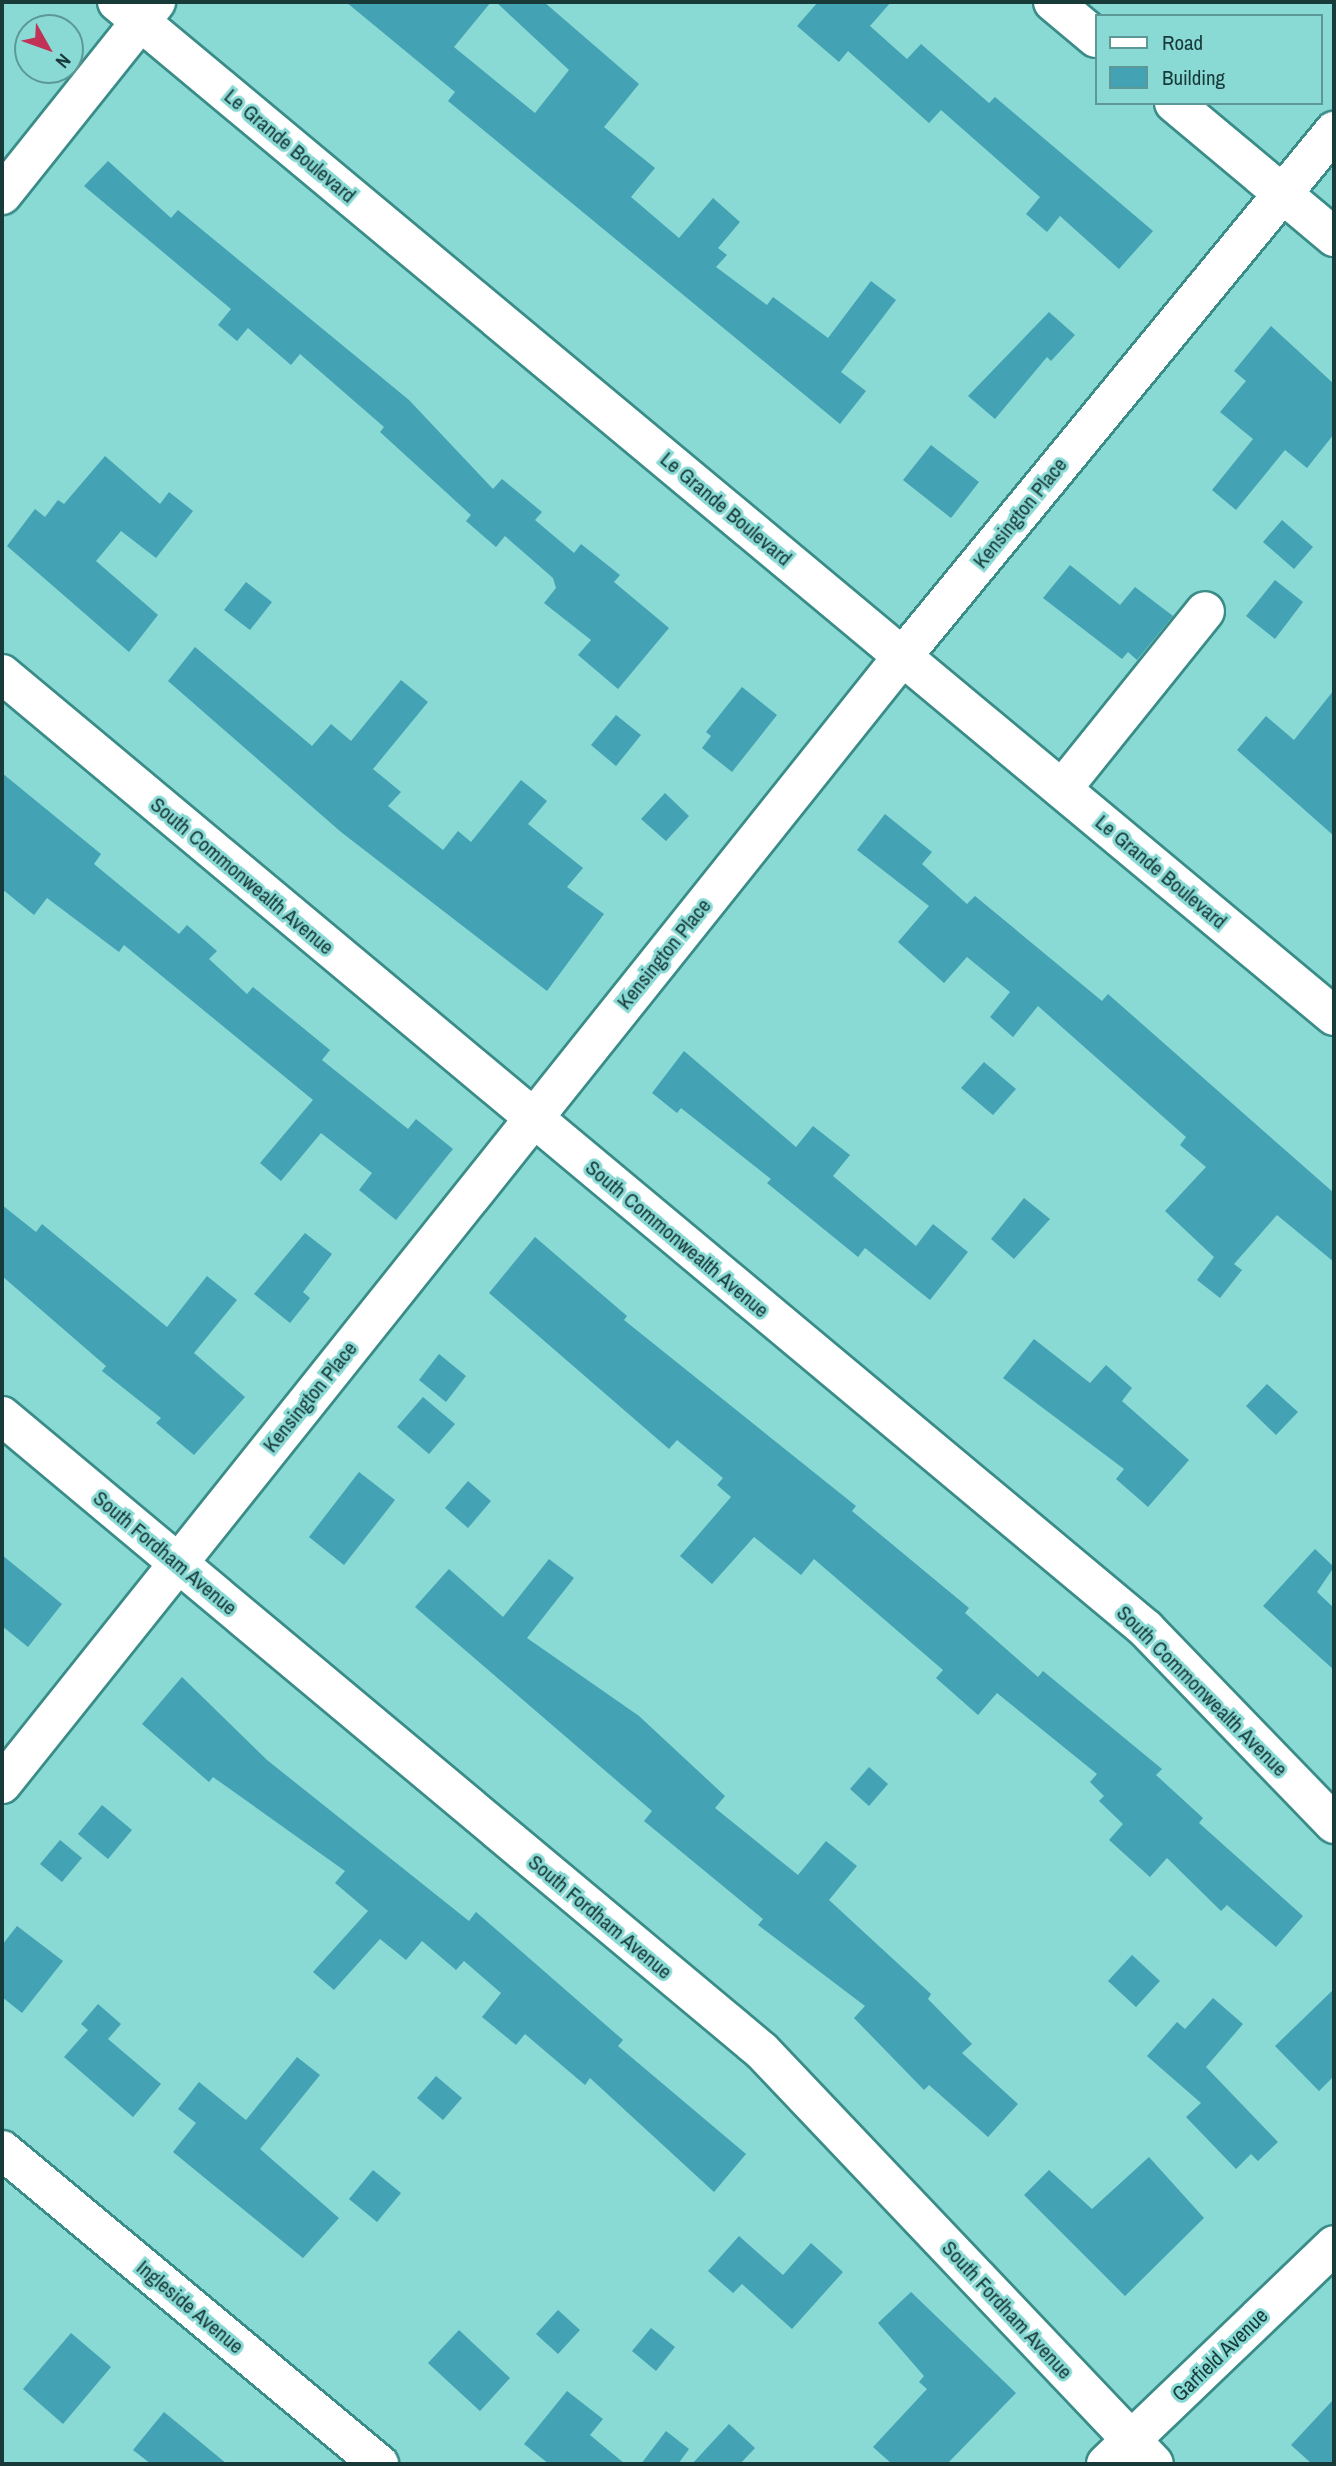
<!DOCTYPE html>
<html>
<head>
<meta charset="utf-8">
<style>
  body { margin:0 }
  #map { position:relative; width:1336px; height:2466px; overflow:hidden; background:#89d9d5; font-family:"Archivo Narrow",sans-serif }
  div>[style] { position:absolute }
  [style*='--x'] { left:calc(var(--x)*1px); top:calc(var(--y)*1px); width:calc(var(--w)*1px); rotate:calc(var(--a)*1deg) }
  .building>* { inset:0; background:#43a2b3 }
  .roads { filter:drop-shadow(2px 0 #3a8c88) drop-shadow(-2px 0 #3a8c88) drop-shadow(0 2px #3a8c88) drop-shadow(0 -2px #3a8c88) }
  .minor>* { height:38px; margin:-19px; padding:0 19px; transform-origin:19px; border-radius:19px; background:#fff }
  span { translate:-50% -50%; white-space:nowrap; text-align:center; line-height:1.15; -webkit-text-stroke:6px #89d9d5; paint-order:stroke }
  .street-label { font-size:21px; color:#183a38 }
  .frame { position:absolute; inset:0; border:4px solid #183a38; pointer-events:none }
  .legend { position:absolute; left:1095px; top:14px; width:228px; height:91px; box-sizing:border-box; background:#89d9d5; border:2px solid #5c9996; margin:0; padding:9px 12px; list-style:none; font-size:21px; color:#183a38 }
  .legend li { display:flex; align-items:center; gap:14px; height:35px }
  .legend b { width:35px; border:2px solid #5c9996 }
  .north { position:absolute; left:14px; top:14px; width:70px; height:70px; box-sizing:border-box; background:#89d9d5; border:2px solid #5c9996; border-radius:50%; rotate:130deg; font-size:19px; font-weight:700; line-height:28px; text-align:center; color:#183a38 }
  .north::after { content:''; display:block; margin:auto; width:24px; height:32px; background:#c23256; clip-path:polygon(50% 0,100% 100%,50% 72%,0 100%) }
</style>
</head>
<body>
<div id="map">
  <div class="building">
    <i style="clip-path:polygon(346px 2px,491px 2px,454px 47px,535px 113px,569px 70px,496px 2px,544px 2px,639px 84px,604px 127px,655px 168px,631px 197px,679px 238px,713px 198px,740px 222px,718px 248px,727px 255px,716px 267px,767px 305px,773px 297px,828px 338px,871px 281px,896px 300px,841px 372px,866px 391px,840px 424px,448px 101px,455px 92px)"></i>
    <i style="clip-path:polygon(818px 2px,891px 2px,870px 26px,907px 59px,921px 44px,989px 103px,995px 97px,1153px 231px,1119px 269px,1060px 216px,1047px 232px,1026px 214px,1040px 197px,941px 110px,929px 123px,848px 51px,839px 62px,797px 26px)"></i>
    <i style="clip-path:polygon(108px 161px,171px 218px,178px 210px,409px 400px,493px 489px,502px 479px,542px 512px,535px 520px,574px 553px,581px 544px,620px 575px,614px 582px,669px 628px,618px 689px,578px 655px,591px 640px,544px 603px,556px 588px,553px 578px,505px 536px,496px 547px,466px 521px,471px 515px,380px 432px,384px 427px,300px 354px,291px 365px,248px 328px,237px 341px,218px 325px,231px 309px,84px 186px)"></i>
    <i style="clip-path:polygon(1049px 312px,1075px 335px,1051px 361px,1047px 357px,995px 419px,968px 396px)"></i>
    <i style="clip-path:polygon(1271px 326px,1334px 384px,1334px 434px,1307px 468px,1285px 450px,1236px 510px,1212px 490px,1253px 439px,1220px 412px,1246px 381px,1234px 371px)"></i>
    <i style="clip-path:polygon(931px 445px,979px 482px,951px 518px,903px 480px)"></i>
    <i style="clip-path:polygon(105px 456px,160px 504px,169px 492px,193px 511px,156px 558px,121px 531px,96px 561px,158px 615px,129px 652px,7px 546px,35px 509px,45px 517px,58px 500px,64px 504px)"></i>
    <i style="clip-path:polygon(1282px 520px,1313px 547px,1294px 569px,1263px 542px)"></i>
    <i style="clip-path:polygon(1070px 565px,1120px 605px,1135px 587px,1173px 616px,1137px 660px,1128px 652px,1122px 659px,1043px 598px)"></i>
    <i style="clip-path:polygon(1275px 580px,1303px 602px,1275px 639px,1246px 616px)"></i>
    <i style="clip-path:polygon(246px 582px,272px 602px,250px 630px,224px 610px)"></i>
    <i style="clip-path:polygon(195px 647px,312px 746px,331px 724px,351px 741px,401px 680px,428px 702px,373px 769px,401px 792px,388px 806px,443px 850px,458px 831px,471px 842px,521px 780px,547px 801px,528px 824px,583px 868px,567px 887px,604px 914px,547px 991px,341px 832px,168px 681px)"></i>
    <i style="clip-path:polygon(742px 687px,777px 715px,732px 772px,702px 748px,711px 736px,706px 732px)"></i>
    <i style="clip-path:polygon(1334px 690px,1334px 836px,1237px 750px,1266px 716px,1294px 740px)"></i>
    <i style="clip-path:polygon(616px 715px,641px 735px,616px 766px,591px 745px)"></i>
    <i style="clip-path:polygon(2px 773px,101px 854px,94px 864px,179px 934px,187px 925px,217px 951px,209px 959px,247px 994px,253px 987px,330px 1050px,322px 1060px,408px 1129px,416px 1119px,453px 1149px,396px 1220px,359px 1190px,372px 1173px,321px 1133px,281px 1181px,260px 1163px,313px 1100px,124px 945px,119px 952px,47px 898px,34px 915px,2px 889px)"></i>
    <i style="clip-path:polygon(665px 793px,689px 816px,666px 841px,641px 819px)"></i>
    <i style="clip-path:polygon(885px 814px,932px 852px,922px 864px,967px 904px,975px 896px,1102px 1001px,1108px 994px,1334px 1193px,1334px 1262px,1277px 1215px,1234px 1264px,1242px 1270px,1220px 1298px,1197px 1280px,1214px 1257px,1165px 1211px,1206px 1167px,1180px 1145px,1186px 1137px,1038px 1006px,1013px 1037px,990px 1017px,1010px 992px,967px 957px,944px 983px,898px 942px,929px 906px,857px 850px)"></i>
    <i style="clip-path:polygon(684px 1051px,796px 1147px,813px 1126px,850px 1155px,833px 1176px,916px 1246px,933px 1224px,968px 1252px,930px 1300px,865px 1248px,858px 1257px,767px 1183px,771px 1179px,681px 1108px,677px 1113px,652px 1093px)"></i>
    <i style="clip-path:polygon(984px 1062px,1016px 1089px,993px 1115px,961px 1088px)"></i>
    <i style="clip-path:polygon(1024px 1198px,1050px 1219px,1014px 1259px,991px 1239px)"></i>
    <i style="clip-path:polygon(2px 1205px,36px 1232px,42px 1224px,167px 1327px,207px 1276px,237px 1300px,194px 1353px,245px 1397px,194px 1455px,156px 1423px,161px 1418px,102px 1371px,106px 1366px,2px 1276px)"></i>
    <i style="clip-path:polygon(305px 1233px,332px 1254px,303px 1292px,310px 1298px,290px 1323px,254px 1294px)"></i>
    <i style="clip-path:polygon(535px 1237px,627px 1316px,624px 1320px,856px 1506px,852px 1511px,969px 1608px,965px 1613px,1038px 1677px,1043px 1671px,1162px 1769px,1156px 1775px,1203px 1818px,1199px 1823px,1303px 1916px,1276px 1947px,1227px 1905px,1221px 1911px,1167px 1858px,1150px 1877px,1109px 1840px,1123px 1824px,1099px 1801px,1104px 1796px,1090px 1782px,1097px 1774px,997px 1693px,978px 1715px,936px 1678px,943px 1670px,814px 1559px,801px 1575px,754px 1537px,712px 1584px,680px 1556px,731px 1497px,717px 1485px,723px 1478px,677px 1440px,669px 1449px,489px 1293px)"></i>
    <i style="clip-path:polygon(1034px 1339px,1090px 1383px,1106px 1365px,1132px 1388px,1122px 1401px,1189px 1460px,1148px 1507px,1116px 1479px,1124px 1469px,1003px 1378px)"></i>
    <i style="clip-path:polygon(439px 1354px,466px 1376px,446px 1402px,419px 1380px)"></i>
    <i style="clip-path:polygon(1267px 1384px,1298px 1412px,1276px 1435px,1246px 1406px)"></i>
    <i style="clip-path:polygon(423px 1397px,455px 1424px,429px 1454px,397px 1427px)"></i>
    <i style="clip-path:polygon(359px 1472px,395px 1500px,344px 1565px,309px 1537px)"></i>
    <i style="clip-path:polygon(468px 1481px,491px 1501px,468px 1528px,445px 1508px)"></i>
    <i style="clip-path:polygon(1315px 1549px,1334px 1567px,1317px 1592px,1334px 1608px,1334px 1670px,1263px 1606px)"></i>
    <i style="clip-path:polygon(2px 1555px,62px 1604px,28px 1647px,2px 1626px)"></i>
    <i style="clip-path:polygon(549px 1559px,574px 1578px,527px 1638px,639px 1716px,725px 1796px,715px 1808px,798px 1875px,826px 1841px,857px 1866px,829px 1900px,931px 1994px,928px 1999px,972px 2044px,962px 2053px,1018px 2104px,988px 2137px,929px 2085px,924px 2090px,854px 2018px,865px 2006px,758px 1925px,763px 1919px,644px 1821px,652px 1811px,415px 1607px,449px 1569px,503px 1617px)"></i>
    <i style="clip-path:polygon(182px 1677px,267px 1760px,469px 1921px,476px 1912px,623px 2040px,618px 2046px,746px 2154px,714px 2192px,590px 2078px,585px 2085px,525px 2034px,516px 2045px,482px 2017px,501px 1993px,464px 1961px,456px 1970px,422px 1941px,406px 1960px,380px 1939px,334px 1990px,313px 1972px,368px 1911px,335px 1883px,345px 1871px,213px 1777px,209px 1782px,142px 1724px)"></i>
    <i style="clip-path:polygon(869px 1767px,888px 1784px,869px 1806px,850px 1789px)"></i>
    <i style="clip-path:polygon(102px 1805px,132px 1830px,108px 1859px,78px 1834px)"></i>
    <i style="clip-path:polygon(60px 1840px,82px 1858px,62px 1882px,40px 1864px)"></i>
    <i style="clip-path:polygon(17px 1926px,63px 1961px,22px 2013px,2px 1997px,2px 1945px)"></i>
    <i style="clip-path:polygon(1132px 1955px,1160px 1981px,1136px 2007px,1108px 1981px)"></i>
    <i style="clip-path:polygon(1334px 1989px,1334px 2076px,1319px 2091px,1275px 2046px)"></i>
    <i style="clip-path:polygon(1213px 1998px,1243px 2024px,1206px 2067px,1278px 2142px,1258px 2161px,1251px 2154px,1236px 2169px,1186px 2117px,1201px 2103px,1147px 2056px,1177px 2022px,1185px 2029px)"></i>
    <i style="clip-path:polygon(98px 2004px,121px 2024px,108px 2039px,161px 2084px,133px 2117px,64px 2057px,88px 2030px,81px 2024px)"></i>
    <i style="clip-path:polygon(297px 2057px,320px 2075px,260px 2149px,339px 2218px,303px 2258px,173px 2152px,196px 2123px,178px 2109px,199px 2082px,246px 2120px)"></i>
    <i style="clip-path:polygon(436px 2076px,462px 2098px,443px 2120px,417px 2098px)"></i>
    <i style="clip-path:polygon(1149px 2157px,1204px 2218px,1125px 2296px,1024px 2195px,1049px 2170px,1092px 2209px)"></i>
    <i style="clip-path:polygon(373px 2170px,401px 2193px,377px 2222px,349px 2199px)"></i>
    <i style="clip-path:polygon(739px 2236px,783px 2275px,811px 2243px,843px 2272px,792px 2329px,742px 2284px,733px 2293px,708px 2271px)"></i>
    <i style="clip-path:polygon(911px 2292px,1016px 2393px,947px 2464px,892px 2464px,873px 2447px,927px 2389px,919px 2382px,924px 2376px,878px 2323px)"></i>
    <i style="clip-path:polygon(558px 2310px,580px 2330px,558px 2354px,536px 2334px)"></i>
    <i style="clip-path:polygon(651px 2328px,675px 2347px,656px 2371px,632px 2351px)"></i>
    <i style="clip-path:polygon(459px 2330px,510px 2378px,480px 2411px,428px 2363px)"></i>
    <i style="clip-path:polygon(71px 2333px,111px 2367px,63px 2424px,23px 2389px)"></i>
    <i style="clip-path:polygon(567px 2391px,603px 2419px,590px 2435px,625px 2464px,549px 2464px,524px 2444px)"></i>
    <i style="clip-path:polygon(1334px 2399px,1334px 2464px,1312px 2464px,1291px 2445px)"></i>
    <i style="clip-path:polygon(164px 2412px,227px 2464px,151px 2464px,133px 2450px)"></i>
    <i style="clip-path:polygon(729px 2424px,755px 2448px,740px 2464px,692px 2464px)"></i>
    <i style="clip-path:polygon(666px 2431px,689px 2449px,678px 2464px,641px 2464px)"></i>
  </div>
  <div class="roads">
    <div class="minor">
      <i style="--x:117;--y:2;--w:1584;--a:39.8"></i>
      <i style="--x:1053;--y:2;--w:56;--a:39.9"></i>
      <i style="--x:1174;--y:103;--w:209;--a:39.9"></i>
      <i style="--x:2;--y:195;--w:247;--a:-51.4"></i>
      <i style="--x:2;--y:674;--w:1490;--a:39.85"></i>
      <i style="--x:1146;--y:1629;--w:271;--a:46"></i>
      <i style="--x:1062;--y:789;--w:228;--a:-51.2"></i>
      <i style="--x:2;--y:1416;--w:990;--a:39.88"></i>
      <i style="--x:762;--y:2051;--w:569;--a:46.49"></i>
      <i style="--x:2;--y:1784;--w:1442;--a:-51.39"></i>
      <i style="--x:902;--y:657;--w:681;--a:-50.6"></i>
      <i style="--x:2;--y:2150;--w:491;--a:39.8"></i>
      <i style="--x:1106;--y:2464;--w:316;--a:-43.8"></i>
    </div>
  </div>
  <div class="street-label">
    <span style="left:290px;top:146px;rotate:40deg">Le Grande Boulevard</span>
    <span style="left:726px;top:509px;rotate:40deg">Le Grande Boulevard</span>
    <span style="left:1020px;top:513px;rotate:-51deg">Kensington Place</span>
    <span style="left:1161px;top:872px;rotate:40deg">Le Grande Boulevard</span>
    <span style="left:242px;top:876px;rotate:40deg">South Commonwealth Avenue</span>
    <span style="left:664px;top:954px;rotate:-51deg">Kensington Place</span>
    <span style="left:677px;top:1239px;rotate:40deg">South Commonwealth Avenue</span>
    <span style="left:310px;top:1397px;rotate:-51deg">Kensington Place</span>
    <span style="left:165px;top:1553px;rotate:40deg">South Fordham Avenue</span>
    <span style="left:1202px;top:1691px;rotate:45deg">South Commonwealth Avenue</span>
    <span style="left:600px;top:1917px;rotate:40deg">South Fordham Avenue</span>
    <span style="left:190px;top:2307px;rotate:40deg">Ingleside Avenue</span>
    <span style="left:1007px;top:2310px;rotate:47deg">South Fordham Avenue</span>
    <span style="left:1220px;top:2355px;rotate:-44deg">Garfield Avenue</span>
  </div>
  <div class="frame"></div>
  <ul class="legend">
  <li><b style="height:9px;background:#fff"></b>Road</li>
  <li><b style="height:19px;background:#43a2b3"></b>Building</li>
  </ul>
  <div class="north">N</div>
</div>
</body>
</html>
